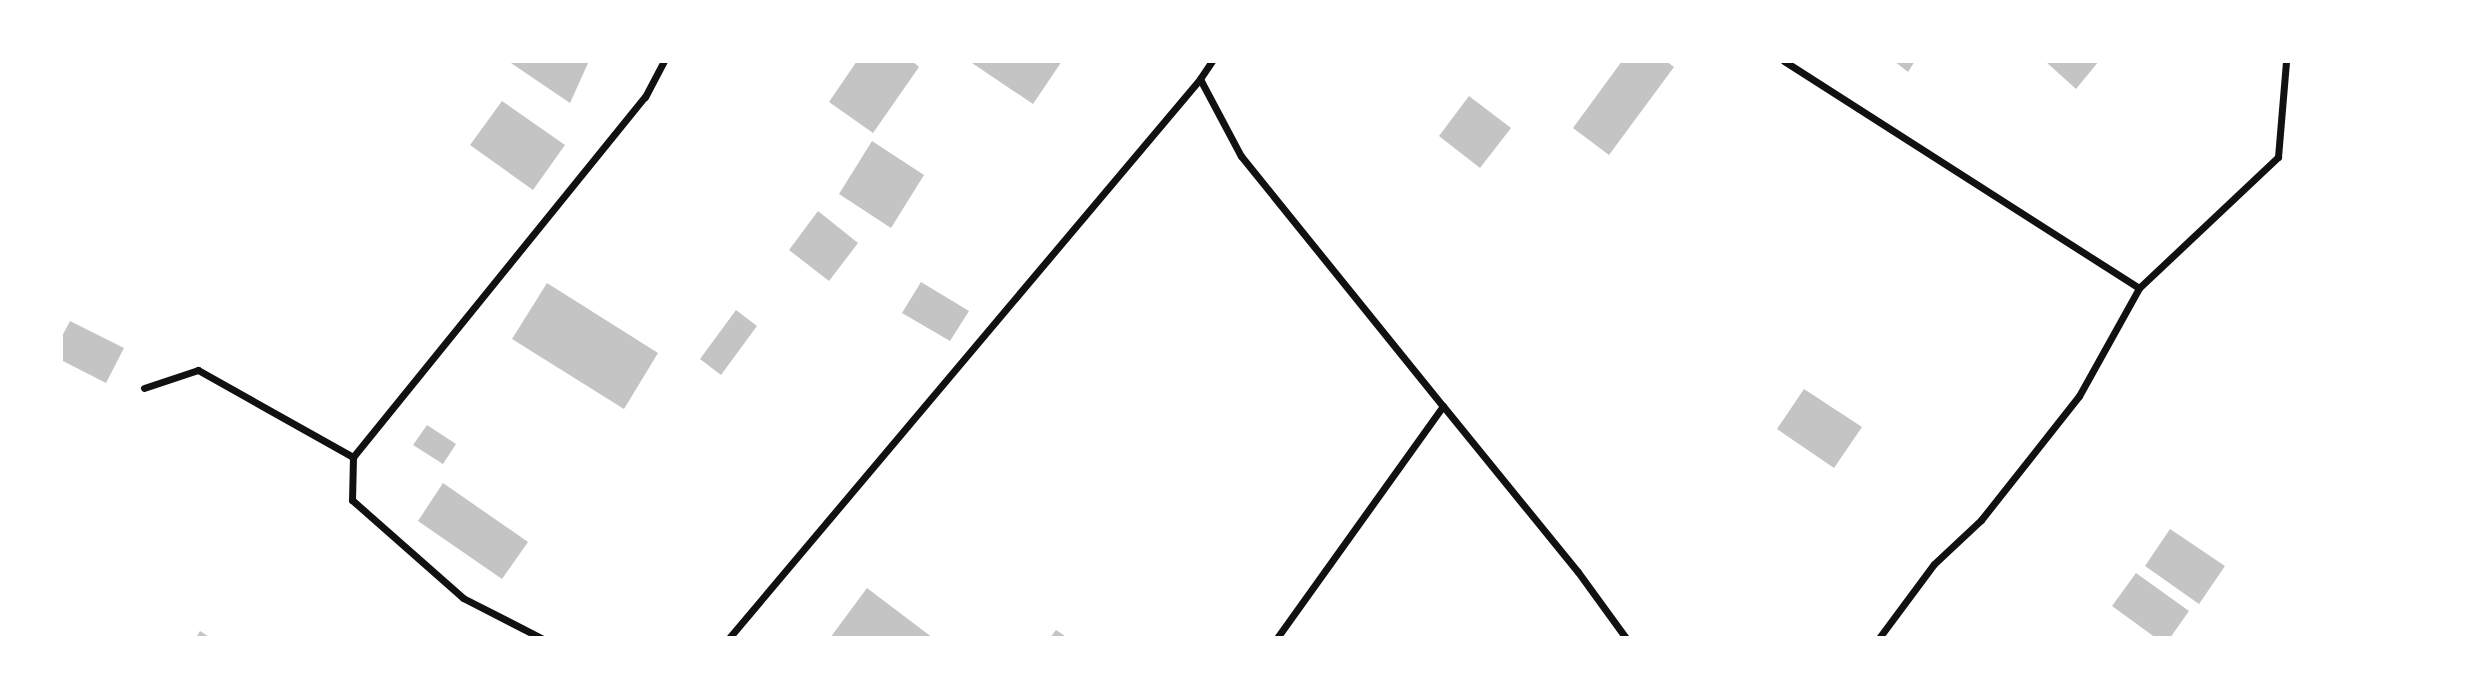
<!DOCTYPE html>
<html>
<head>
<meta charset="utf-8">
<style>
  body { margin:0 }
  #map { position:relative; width:2489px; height:699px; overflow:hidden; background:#fff; font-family:"Crimson Pro",serif }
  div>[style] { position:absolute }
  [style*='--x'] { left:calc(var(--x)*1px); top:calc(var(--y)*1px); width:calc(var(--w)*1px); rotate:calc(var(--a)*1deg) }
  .building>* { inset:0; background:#c4c4c4 }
  .minor>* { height:7px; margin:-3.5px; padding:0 3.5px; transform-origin:3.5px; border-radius:3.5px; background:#111 }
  span { translate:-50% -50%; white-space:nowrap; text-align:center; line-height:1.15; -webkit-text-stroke:7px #fff; paint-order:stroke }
  .frame { position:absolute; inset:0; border:63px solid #fff; pointer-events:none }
</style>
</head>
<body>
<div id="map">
  <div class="building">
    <i style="clip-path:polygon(508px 61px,589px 61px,570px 103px)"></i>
    <i style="clip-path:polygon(857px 61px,912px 61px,919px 67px,873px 133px,829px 102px)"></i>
    <i style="clip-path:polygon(969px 61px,1062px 61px,1033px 104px)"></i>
    <i style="clip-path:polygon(1622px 61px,1666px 61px,1674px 67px,1609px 155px,1573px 128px)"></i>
    <i style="clip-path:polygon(1894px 61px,1915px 61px,1908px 72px)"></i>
    <i style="clip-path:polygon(2045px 61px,2099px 61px,2076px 89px)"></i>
    <i style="clip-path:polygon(1469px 96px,1511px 128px,1480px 168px,1439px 136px)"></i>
    <i style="clip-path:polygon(502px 101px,565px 145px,533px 190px,470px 145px)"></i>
    <i style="clip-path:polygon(872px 141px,924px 175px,891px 228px,839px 194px)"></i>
    <i style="clip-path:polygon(818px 211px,858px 243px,829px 281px,789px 250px)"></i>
    <i style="clip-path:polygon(921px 282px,969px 311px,950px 341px,902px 313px)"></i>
    <i style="clip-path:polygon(547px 283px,658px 353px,624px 409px,512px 339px)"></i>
    <i style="clip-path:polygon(736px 310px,757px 326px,721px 375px,700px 359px)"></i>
    <i style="clip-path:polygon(70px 321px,124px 348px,106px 383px,61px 360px,61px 338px)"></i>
    <i style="clip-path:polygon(1804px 389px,1862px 427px,1834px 468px,1777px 429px)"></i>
    <i style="clip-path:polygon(427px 425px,456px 444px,443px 464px,413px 445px)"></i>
    <i style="clip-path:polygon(443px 483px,528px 542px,502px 579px,418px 521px)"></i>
    <i style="clip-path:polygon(2170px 529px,2225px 566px,2199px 604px,2145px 566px)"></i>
    <i style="clip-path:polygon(2136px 573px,2189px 611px,2170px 638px,2156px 638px,2112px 606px)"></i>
    <i style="clip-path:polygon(867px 588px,933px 638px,830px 638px)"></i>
    <i style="clip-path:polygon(1056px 630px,1068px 638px,1050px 638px)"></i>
    <i style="clip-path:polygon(200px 631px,211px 638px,196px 638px)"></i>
  </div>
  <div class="minor">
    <i style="--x:1212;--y:61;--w:22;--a:124"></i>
    <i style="--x:1200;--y:79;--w:87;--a:62"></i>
    <i style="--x:1241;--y:156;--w:321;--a:51.1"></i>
    <i style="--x:1443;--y:406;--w:285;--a:125.6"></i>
    <i style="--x:1784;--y:61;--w:421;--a:32.6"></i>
    <i style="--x:144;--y:388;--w:57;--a:-18.4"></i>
    <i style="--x:198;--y:370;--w:178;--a:29.3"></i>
    <i style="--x:353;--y:457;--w:43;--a:91.3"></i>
    <i style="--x:352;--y:500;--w:148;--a:41.4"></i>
    <i style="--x:463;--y:598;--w:88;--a:27.1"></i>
    <i style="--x:1443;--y:406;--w:214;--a:50.9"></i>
    <i style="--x:1578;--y:572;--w:82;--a:54"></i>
    <i style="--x:353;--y:457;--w:464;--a:-51"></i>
    <i style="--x:645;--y:97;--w:41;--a:-62.2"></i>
    <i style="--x:729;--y:638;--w:731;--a:-49.88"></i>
    <i style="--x:1879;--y:638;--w:92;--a:-53.4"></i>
    <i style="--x:1934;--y:564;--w:64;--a:-43.1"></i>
    <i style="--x:1981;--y:520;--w:158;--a:-51.7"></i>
    <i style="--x:2079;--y:396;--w:124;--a:-60.9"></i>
    <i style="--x:2139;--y:288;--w:191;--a:-43.3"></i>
    <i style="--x:2278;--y:157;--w:96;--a:-85.2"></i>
  </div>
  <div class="frame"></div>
</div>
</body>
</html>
